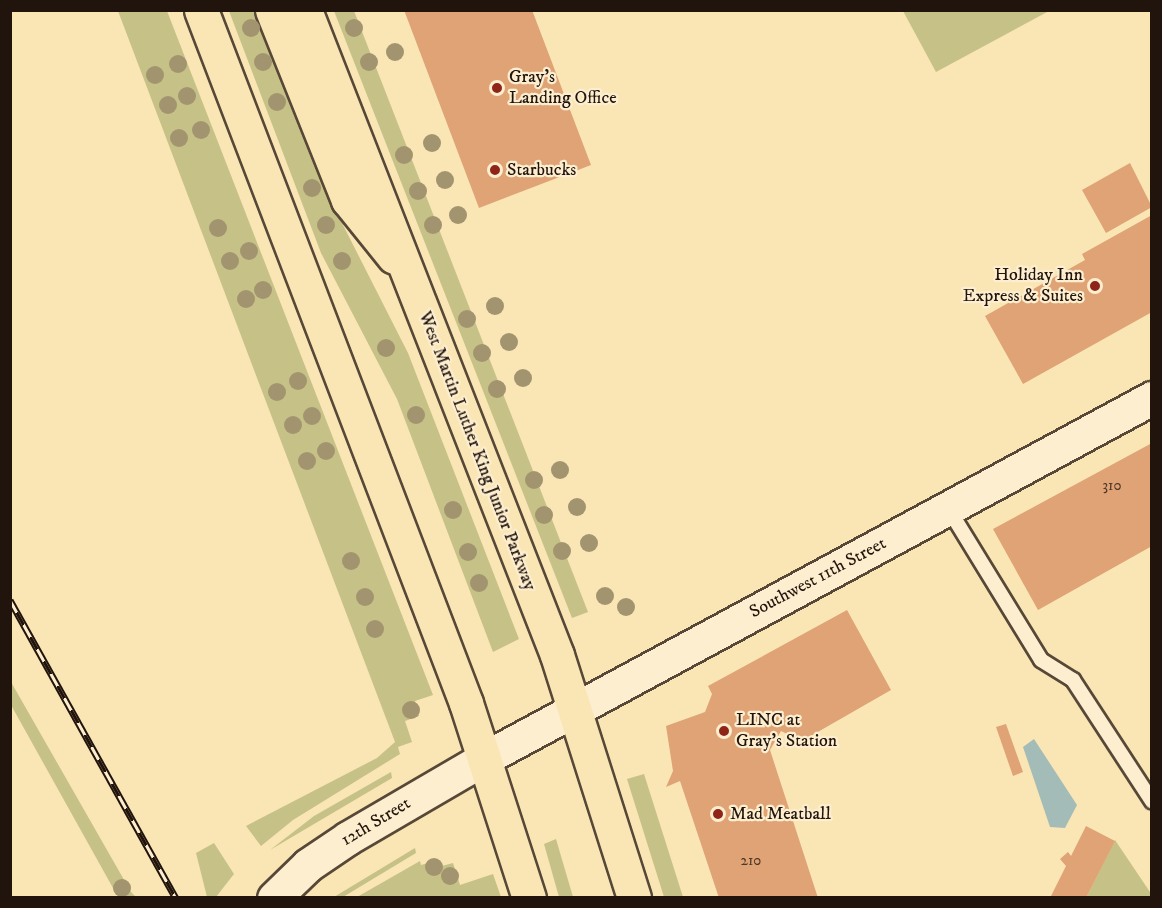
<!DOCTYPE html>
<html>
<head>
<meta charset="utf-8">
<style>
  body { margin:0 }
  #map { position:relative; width:1162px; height:908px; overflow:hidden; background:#fae5b4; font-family:"IM FELL DW Pica",serif }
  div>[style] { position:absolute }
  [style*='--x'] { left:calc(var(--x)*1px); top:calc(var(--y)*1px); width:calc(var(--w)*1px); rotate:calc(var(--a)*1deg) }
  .green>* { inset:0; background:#c6c287 }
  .water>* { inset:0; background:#a3bcb8 }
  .building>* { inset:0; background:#dfa375 }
  .roads { filter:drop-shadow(2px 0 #574837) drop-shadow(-2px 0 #574837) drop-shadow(0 2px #574837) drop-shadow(0 -2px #574837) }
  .lane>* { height:14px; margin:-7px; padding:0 7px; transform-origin:7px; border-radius:7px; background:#fceece }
  .secondary>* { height:33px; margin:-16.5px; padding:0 16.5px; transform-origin:16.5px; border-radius:16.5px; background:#fceece }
  .primary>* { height:33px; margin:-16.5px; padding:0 16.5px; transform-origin:16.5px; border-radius:16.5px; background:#fae5b4 }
  .rail>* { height:7px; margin-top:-3.5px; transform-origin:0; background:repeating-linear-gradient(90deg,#fceece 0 14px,#21140d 0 28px); box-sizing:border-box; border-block:2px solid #21140d }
  .trees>* { width:18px; height:18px; margin:-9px; border-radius:50%; background:#a39470 }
  .dots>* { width:16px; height:16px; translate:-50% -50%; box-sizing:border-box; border:3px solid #fceece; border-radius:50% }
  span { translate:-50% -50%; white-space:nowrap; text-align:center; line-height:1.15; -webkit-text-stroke:4.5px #fceece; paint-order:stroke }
  .number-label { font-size:15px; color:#503827 }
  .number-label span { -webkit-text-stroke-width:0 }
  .poi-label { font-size:18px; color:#21140d }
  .left { translate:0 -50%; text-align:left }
  .right { translate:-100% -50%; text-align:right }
  .street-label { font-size:18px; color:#21140d }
  .frame { position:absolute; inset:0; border:12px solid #21140d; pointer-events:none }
</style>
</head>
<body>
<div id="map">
  <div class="green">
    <i style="clip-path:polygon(118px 11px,167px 11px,433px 695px,415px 701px,419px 716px,405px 721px,412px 742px,398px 747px,400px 754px,293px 820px,261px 846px,246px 826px,377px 758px,395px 742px)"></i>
    <i style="clip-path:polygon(229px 11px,257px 11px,342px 223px,408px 353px,519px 639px,493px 652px,397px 399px,321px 253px)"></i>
    <i style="clip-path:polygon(334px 11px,354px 11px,588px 612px,572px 618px)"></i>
    <i style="clip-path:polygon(903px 11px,1049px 11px,936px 72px)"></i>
    <i style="clip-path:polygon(11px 682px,131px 892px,136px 897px,118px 897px,11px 705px)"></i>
    <i style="clip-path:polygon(391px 772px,392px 778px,270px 850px,314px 816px)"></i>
    <i style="clip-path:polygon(644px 774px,683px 897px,664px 897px,627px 779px)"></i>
    <i style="clip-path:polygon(556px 839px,573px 897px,559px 897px,544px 844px)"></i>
    <i style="clip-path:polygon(1115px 840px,1152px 895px,1151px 898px,1086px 898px)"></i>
    <i style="clip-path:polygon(214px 843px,234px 874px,216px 897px,207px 897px,196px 853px)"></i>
    <i style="clip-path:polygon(415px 848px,416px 853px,343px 897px,334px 897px)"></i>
    <i style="clip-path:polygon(420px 861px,421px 865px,436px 861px,438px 867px,453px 863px,460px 885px,493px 874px,501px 897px,357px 897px)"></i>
  </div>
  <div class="water">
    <i style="clip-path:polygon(1034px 739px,1077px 805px,1065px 828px,1050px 827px,1023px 747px)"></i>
  </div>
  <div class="building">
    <i style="clip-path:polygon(404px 10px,532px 10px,591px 165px,479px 208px)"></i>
    <i style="clip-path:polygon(1130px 163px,1152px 207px,1106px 233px,1082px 190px)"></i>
    <i style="clip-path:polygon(1152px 215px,1152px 312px,1023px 384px,985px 316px,1085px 260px,1082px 254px)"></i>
    <i style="clip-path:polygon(1152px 443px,1152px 546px,1038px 610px,993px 529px)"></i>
    <i style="clip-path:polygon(847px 610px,891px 690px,802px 741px,781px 731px,770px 750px,818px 898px,719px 898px,680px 781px,666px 787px,673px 771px,666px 726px,705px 712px,712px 694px,708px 686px)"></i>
    <i style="clip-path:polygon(1006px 724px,1023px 772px,1013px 776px,996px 727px)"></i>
    <i style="clip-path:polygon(1086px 826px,1115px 841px,1086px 898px,1050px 898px,1066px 866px,1060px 859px,1068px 852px,1071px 856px)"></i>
  </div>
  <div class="roads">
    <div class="lane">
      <i style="--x:948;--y:508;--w:178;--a:58.5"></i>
      <i style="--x:1041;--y:660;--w:38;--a:32"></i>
      <i style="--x:1073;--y:680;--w:145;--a:56.9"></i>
    </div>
    <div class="secondary">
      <i style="--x:274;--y:898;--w:47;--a:-44.1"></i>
      <i style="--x:308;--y:865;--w:48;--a:-34"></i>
      <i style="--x:348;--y:838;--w:159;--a:-30.3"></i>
      <i style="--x:485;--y:758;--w:758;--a:-28.36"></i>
    </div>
    <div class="primary">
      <i style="--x:201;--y:10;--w:742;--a:69.07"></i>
      <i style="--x:466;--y:703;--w:205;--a:72.1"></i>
      <i style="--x:272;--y:10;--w:205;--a:68.2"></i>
      <i style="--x:348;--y:200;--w:73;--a:51.1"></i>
      <i style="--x:305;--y:10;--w:692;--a:68.66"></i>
      <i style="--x:557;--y:655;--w:255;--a:72.4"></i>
    </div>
  </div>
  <div class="rail">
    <i style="--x:10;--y:600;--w:341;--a:60.9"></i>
  </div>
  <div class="trees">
    <i style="left:251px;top:28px"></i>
    <i style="left:354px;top:28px"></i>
    <i style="left:395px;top:52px"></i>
    <i style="left:263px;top:62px"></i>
    <i style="left:369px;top:62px"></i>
    <i style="left:178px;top:64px"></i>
    <i style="left:155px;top:75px"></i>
    <i style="left:187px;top:96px"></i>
    <i style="left:277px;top:102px"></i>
    <i style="left:168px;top:105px"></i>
    <i style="left:201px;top:130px"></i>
    <i style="left:179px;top:138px"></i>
    <i style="left:432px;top:143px"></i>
    <i style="left:404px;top:155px"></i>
    <i style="left:445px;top:180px"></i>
    <i style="left:312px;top:188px"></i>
    <i style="left:418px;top:191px"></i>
    <i style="left:458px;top:215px"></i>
    <i style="left:326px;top:225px"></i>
    <i style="left:433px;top:225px"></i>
    <i style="left:218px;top:228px"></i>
    <i style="left:249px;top:251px"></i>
    <i style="left:230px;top:261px"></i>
    <i style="left:342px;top:261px"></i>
    <i style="left:263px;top:290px"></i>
    <i style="left:246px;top:299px"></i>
    <i style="left:495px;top:306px"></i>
    <i style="left:467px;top:319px"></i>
    <i style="left:509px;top:342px"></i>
    <i style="left:386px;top:348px"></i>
    <i style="left:482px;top:353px"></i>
    <i style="left:523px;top:378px"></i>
    <i style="left:298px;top:381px"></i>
    <i style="left:497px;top:389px"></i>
    <i style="left:277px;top:392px"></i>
    <i style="left:416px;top:415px"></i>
    <i style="left:312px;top:416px"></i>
    <i style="left:293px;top:425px"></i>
    <i style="left:326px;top:451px"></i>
    <i style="left:307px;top:461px"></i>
    <i style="left:560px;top:470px"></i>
    <i style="left:534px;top:480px"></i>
    <i style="left:577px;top:507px"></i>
    <i style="left:453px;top:510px"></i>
    <i style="left:544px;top:515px"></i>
    <i style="left:589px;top:543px"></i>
    <i style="left:562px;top:551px"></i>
    <i style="left:468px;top:552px"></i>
    <i style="left:351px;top:561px"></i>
    <i style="left:479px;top:583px"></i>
    <i style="left:605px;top:596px"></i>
    <i style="left:365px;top:597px"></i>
    <i style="left:626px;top:607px"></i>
    <i style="left:375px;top:629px"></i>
    <i style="left:411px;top:710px"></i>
    <i style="left:434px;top:867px"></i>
    <i style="left:450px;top:876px"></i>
    <i style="left:122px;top:888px"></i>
  </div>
  <div class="dots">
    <i style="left:497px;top:88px;background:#8f2418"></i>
    <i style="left:495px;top:170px;background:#8f2418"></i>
    <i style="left:1095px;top:286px;background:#8f2418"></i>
    <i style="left:724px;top:731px;background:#8f2418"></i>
    <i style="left:718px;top:814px;background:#8f2418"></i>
  </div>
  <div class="number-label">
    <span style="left:1112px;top:486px">310</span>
    <span style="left:751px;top:861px">210</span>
  </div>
  <div class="poi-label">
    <span class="left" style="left:509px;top:88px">Gray's<br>Landing Office</span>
    <span class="left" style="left:507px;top:170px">Starbucks</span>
    <span class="right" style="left:1083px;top:286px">Holiday Inn<br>Express &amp; Suites</span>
    <span class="left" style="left:736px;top:731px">LINC at<br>Gray's Station</span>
    <span class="left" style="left:730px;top:814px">Mad Meatball</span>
  </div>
  <div class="street-label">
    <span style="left:477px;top:451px;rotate:69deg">West Martin Luther King Junior Parkway</span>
    <span style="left:818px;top:578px;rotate:-28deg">Southwest 11th Street</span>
    <span style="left:376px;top:822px;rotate:-31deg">12th Street</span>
  </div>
  <div class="frame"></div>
</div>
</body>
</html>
